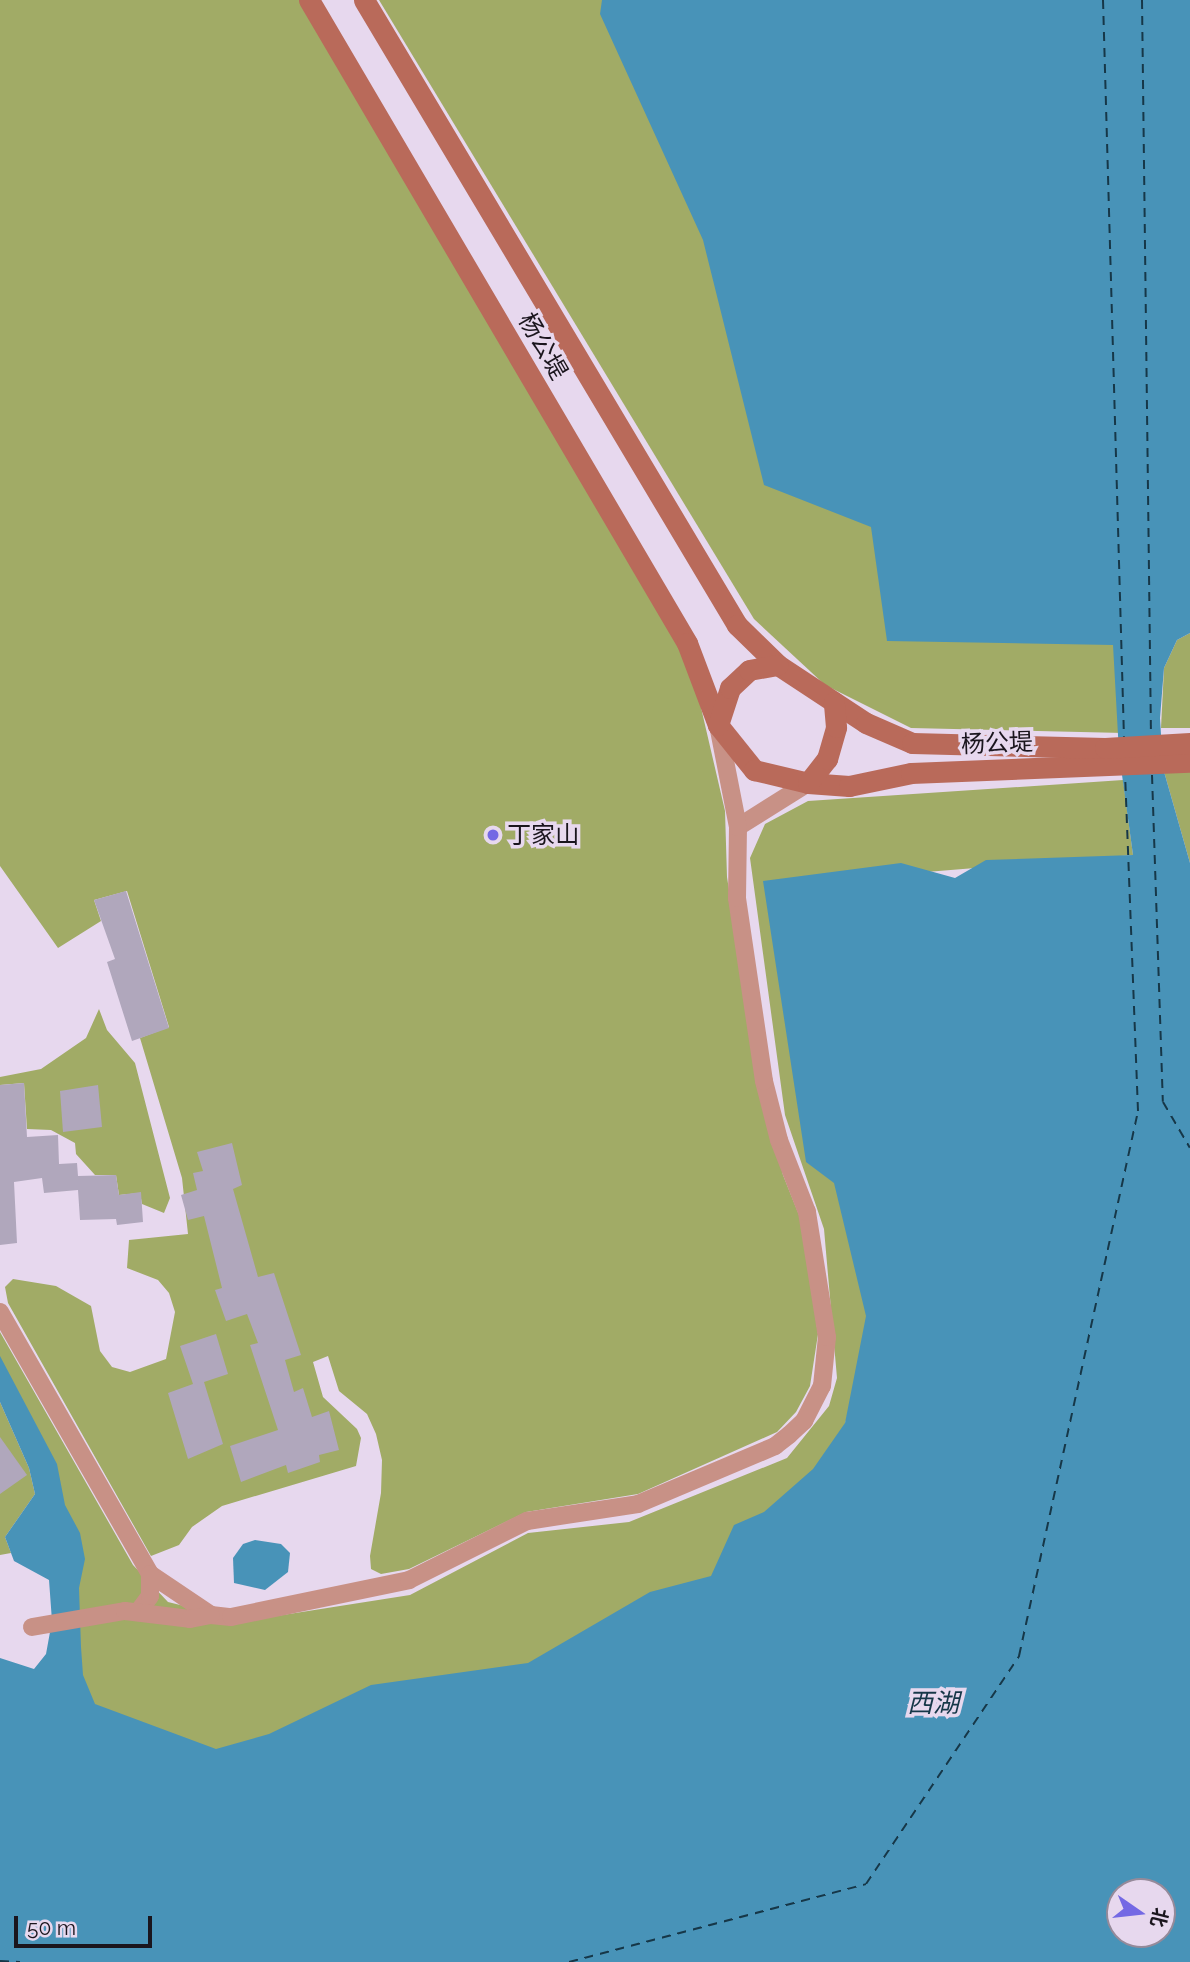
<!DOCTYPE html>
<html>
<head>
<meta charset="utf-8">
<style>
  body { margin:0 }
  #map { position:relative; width:1190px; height:1962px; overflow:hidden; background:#e7d8ee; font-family:Raleway,"Noto Sans SC",sans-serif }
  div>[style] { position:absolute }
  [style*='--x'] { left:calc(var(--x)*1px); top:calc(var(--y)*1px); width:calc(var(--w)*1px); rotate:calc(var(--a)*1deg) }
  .forest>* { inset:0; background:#a1ab66 }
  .water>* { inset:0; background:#4893b8 }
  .ferry>* { height:2px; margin-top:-1px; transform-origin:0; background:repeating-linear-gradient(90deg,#163748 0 9px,transparent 0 16px) }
  .building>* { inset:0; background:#b0a7bc }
  .street>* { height:18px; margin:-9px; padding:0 9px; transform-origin:9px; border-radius:9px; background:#c89186 }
  .secondary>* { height:21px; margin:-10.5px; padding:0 10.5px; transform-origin:10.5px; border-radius:10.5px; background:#b96a5a }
  .dots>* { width:19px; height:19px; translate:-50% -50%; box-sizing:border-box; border:4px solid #e7d8ee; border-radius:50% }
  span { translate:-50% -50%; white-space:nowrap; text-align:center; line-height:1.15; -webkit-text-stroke:7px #e7d8ee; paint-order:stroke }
  .street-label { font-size:24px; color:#1a151d }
  .poi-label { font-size:24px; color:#1a151d }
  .left { translate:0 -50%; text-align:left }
  .water-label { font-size:26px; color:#163748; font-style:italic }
  .north { position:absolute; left:1106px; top:1878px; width:70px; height:70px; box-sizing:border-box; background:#e7d8ee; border:2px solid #958a9a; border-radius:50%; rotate:104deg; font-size:19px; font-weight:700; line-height:28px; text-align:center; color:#1a151d }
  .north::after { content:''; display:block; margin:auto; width:24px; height:32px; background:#7469e4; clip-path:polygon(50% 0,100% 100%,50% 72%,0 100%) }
  .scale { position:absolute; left:14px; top:1916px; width:138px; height:32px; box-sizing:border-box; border:4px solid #1a151d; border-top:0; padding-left:9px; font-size:21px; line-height:24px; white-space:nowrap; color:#1a151d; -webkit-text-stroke:5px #e7d8ee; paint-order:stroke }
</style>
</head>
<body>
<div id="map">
  <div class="forest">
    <i style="clip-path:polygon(0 0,300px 0,680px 642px,699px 699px,725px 811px,727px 877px,755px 1060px,783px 1175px,801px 1220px,818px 1334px,810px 1386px,796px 1412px,777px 1432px,638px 1494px,526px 1512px,409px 1569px,381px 1574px,371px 1569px,370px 1556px,381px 1493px,382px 1460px,376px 1434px,367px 1414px,339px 1391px,328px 1356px,313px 1362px,323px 1397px,357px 1429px,361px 1438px,356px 1466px,222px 1506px,192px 1527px,179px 1545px,151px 1556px,8px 1303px,5px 1287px,13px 1279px,56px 1286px,91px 1306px,100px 1351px,112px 1367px,130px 1372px,166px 1359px,175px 1312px,169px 1293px,158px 1280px,127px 1268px,129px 1240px,188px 1234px,182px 1178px,140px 1038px,169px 1027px,127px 891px,94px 900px,101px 921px,58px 948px,0 866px)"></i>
    <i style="clip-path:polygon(379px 0,610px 0,1119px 638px,1124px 733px,911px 728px,825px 685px,754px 619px)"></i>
    <i style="clip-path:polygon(1190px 633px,1190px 728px,1161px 728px,1164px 668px,1177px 640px)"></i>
    <i style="clip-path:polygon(1190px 767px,1190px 863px,1163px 768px)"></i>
    <i style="clip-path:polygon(1123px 780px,1133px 855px,767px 885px,841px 1179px,871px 1322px,845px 1424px,818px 1472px,713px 1580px,533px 1666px,199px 1762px,83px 1699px,73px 1553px,0 1370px,0 1332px,133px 1565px,168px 1602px,245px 1621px,410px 1595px,528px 1533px,629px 1522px,787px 1458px,829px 1406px,837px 1378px,824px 1229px,785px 1115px,750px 858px,765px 824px,808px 801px)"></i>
    <i style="clip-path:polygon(99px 1009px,107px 1030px,135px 1063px,170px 1198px,164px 1213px,142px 1204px,140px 1193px,119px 1195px,116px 1175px,95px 1175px,76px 1154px,75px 1143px,51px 1130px,27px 1129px,24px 1083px,0 1085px,0 1077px,41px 1069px,86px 1038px)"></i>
    <i style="clip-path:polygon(0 1402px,29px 1468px,35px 1494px,5px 1537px,11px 1553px,0 1555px)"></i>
  </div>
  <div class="water">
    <i style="clip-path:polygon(evenodd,602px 0,1190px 0,1190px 633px,1177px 640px,1164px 668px,1160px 718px,1163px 768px,1190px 863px,1190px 1962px,0 1962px,0 1658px,34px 1669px,46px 1654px,52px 1621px,49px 1580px,14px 1561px,5px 1537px,35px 1494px,29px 1468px,0 1402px,0 1356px,57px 1464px,65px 1505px,80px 1533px,85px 1559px,79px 1588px,81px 1647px,83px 1675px,95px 1704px,216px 1749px,269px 1734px,371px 1685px,528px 1663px,650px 1592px,711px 1576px,734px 1525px,764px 1512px,813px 1469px,845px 1423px,866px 1316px,834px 1183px,806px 1162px,763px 881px,901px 863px,955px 878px,986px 860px,1133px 855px,1119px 753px,1113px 645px,887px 641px,871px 527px,764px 485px,703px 240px,600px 14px,602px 0,1120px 1892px,1162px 1892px,1162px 1934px,1120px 1934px,1120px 1892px)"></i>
    <i style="clip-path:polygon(255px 1540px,281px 1544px,290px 1553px,288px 1572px,265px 1590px,234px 1583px,233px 1558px,243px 1544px)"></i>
  </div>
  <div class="ferry">
    <i style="--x:1103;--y:0;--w:737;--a:88.37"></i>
    <i style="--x:1142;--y:0;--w:734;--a:89.3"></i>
    <i style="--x:1152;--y:775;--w:327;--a:88.1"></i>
    <i style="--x:1163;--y:1102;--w:53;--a:59.6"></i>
    <i style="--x:0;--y:1961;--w:20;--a:3"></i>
    <i style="--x:569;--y:1962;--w:307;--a:-14.7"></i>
    <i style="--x:866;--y:1884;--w:275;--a:-56.1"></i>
    <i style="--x:1019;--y:1656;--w:558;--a:-77.68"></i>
    <i style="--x:1138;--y:1111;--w:337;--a:-92.2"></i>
  </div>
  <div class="building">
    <i style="clip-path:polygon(126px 891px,169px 1028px,132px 1041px,107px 962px,115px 959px,94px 900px)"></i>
    <i style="clip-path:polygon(24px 1083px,27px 1137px,58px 1135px,59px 1164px,77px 1163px,78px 1176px,116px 1175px,119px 1195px,141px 1192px,143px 1222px,117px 1225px,116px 1219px,80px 1220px,78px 1190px,44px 1193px,42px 1178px,14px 1182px,17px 1243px,0 1245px,0 1085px)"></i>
    <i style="clip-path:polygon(98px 1085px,102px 1127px,63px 1132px,60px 1091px)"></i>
    <i style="clip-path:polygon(232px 1143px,242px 1185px,233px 1189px,258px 1277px,274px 1273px,301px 1355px,285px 1360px,294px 1392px,303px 1388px,312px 1417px,329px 1411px,339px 1450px,319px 1455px,320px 1462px,288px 1473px,286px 1465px,241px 1482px,230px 1446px,278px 1430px,250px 1345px,258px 1343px,247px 1314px,226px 1321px,215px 1290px,222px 1288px,204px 1216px,188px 1220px,181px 1195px,197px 1190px,193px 1173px,203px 1171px,197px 1152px)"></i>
    <i style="clip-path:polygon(216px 1334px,228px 1374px,204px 1382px,223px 1444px,188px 1459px,168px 1393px,193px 1384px,180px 1346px)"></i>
    <i style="clip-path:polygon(0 1437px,27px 1475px,0 1494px)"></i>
  </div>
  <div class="street">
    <i style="--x:738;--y:827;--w:83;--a:-32.2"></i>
    <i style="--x:0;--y:1312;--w:302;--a:60.2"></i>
    <i style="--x:150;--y:1574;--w:73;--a:33.9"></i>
    <i style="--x:211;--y:1615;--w:20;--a:6"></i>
    <i style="--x:231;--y:1617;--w:182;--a:-11.7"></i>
    <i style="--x:409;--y:1580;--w:132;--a:-26.6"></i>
    <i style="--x:527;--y:1521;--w:112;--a:-8.7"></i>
    <i style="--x:638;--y:1504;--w:149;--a:-22.9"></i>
    <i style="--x:775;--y:1446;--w:18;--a:-38"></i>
    <i style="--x:789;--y:1435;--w:21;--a:-43"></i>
    <i style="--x:804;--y:1421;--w:39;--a:-63"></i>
    <i style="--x:822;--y:1386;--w:49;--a:-84.2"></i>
    <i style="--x:827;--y:1337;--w:127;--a:-99.1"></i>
    <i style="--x:807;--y:1212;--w:77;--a:-111.3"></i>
    <i style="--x:779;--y:1140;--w:61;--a:-104.3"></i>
    <i style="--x:764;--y:1081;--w:185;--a:-98.4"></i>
    <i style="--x:737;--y:898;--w:71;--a:-89.2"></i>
    <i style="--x:738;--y:827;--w:104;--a:-101.1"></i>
    <i style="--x:138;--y:1612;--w:20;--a:-53"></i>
    <i style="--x:150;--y:1596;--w:22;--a:-90"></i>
    <i style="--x:32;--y:1627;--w:94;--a:-9.8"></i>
    <i style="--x:125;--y:1611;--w:65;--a:7"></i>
    <i style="--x:190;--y:1619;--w:21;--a:-11"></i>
  </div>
  <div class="secondary">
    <i style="--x:309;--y:0;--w:746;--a:59.55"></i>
    <i style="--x:687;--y:643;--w:88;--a:69.3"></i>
    <i style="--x:718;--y:725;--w:58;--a:51.3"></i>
    <i style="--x:754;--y:770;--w:56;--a:13.5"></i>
    <i style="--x:808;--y:783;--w:41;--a:4.2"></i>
    <i style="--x:849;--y:786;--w:63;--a:-11.8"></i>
    <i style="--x:911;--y:773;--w:279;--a:-2.3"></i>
    <i style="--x:364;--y:0;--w:728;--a:59.17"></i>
    <i style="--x:737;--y:625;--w:57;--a:44.3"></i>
    <i style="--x:778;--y:665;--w:105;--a:33.4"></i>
    <i style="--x:866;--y:723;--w:50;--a:23.5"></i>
    <i style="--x:912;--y:743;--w:193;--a:1.5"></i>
    <i style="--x:1105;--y:748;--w:85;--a:-3.4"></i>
    <i style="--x:718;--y:725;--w:39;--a:-72"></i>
    <i style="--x:730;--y:688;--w:26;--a:-43"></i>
    <i style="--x:749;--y:670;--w:29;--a:-10"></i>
    <i style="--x:808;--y:783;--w:31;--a:-52"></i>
    <i style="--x:827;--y:759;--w:33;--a:-74"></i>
    <i style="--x:836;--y:727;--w:25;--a:-95"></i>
  </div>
  <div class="dots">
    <i style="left:493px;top:835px;background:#7469e4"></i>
  </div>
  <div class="street-label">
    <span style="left:543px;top:346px;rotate:60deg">杨公堤</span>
    <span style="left:997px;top:743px;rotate:-2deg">杨公堤</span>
  </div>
  <div class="poi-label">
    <span class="left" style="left:507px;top:835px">丁家山</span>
  </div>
  <div class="water-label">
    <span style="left:933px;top:1704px">西湖</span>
  </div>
  <div class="north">北</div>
  <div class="scale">50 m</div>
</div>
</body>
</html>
